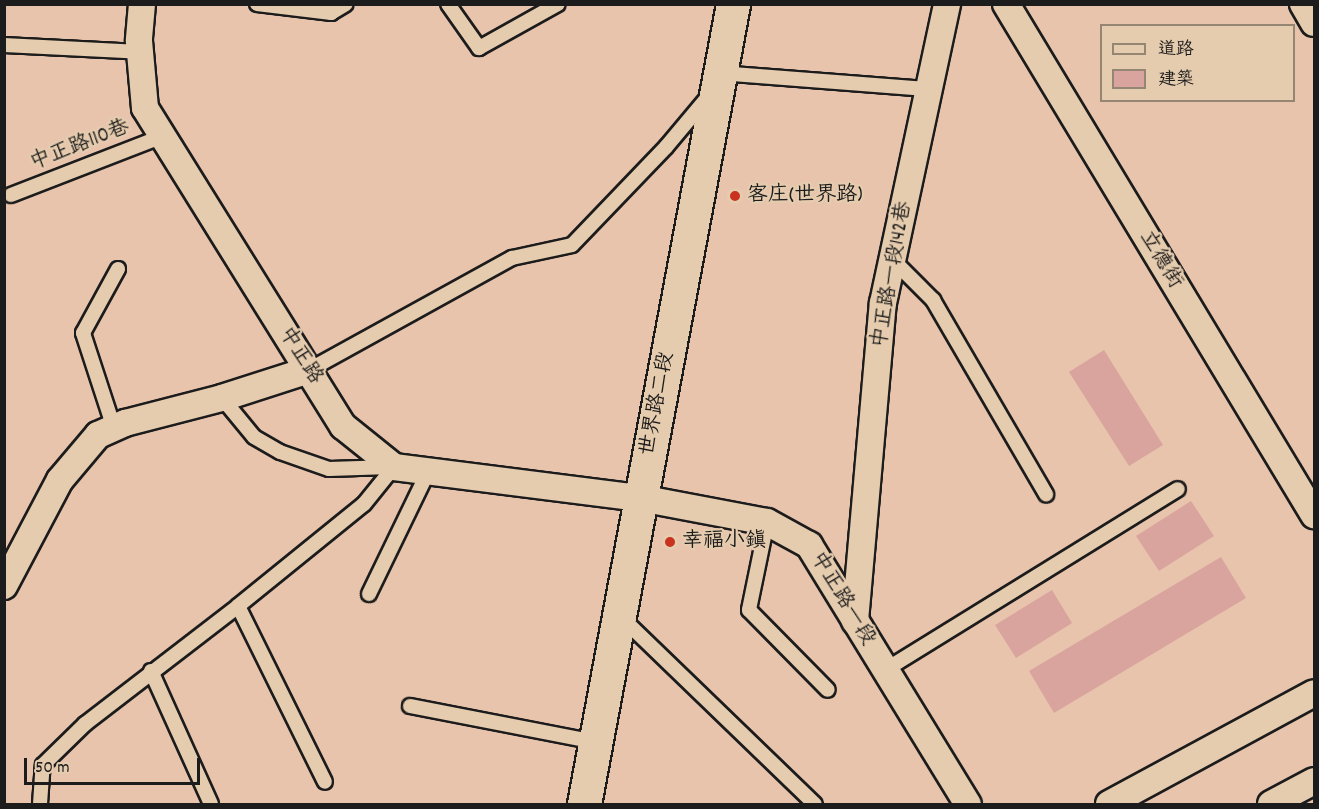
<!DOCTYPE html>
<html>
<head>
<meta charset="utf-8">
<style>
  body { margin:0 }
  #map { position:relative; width:1319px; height:809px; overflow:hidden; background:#e8c4ad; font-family:Dekko,"LXGW WenKai TC",sans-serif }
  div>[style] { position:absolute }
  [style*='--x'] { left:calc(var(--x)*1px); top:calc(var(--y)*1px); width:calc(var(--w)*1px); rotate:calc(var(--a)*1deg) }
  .building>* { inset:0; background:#d9a49e }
  .roads { filter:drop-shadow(2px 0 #1c1c1c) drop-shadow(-2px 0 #1c1c1c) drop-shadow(0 2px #1c1c1c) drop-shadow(0 -2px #1c1c1c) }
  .service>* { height:14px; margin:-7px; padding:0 7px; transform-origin:7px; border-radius:7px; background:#e6ccae }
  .minor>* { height:26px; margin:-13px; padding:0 13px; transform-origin:13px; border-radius:13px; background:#e6ccae }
  .secondary>* { height:33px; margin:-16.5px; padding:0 16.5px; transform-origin:16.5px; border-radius:16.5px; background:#e6ccae }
  .dots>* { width:16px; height:16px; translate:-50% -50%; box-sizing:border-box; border:3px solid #e6ccae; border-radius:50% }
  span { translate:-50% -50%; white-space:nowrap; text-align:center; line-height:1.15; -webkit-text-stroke:4.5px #e6ccae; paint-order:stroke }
  .street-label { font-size:21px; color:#1c1c1c }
  .poi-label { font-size:21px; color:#1c1c1c }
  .left { translate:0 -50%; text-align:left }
  .frame { position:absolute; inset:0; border:6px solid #1c1c1c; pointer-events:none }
  .legend { position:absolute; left:1100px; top:24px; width:195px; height:78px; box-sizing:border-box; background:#e6ccae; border:2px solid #958674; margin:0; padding:8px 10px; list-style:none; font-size:18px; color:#1c1c1c }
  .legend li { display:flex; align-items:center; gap:12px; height:30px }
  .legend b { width:30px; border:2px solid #958674 }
  .scale { position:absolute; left:24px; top:758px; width:176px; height:27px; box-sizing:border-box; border:3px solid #1c1c1c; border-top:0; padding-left:8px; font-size:18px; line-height:21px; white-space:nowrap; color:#1c1c1c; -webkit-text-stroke:4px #e6ccae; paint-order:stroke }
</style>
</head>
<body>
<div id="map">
  <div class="building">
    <i style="clip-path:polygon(1104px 350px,1163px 445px,1129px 466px,1069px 372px)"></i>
    <i style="clip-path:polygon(1191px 501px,1214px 536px,1159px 571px,1136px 536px)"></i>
    <i style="clip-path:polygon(1221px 557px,1246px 598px,1054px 713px,1029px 671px)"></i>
    <i style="clip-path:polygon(1052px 590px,1072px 623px,1016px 658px,995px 625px)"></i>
  </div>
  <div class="roads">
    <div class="service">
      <i style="--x:257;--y:4;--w:75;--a:6.9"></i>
      <i style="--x:331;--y:13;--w:17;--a:-31"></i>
      <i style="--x:448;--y:4;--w:54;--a:54.8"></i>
      <i style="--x:479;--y:48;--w:90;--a:-29.1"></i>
      <i style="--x:4;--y:45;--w:136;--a:2.9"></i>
      <i style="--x:720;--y:73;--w:210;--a:4.4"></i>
      <i style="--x:11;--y:195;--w:163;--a:-21.2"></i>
      <i style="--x:893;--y:260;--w:57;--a:45"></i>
      <i style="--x:933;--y:300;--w:225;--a:59.8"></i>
      <i style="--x:309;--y:370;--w:232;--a:-28.9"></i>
      <i style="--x:512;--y:258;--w:61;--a:-12.2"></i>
      <i style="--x:572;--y:245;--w:136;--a:-46.2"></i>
      <i style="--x:666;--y:147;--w:64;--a:-50.1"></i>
      <i style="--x:222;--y:398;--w:50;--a:50.6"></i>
      <i style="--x:254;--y:437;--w:30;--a:30"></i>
      <i style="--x:280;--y:452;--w:52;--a:19.1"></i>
      <i style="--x:329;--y:469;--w:62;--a:-1.8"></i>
      <i style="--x:114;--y:428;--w:100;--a:-108.1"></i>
      <i style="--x:83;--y:333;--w:73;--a:-61.3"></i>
      <i style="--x:767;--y:522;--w:90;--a:101.6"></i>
      <i style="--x:749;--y:610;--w:112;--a:45.4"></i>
      <i style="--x:369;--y:594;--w:136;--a:-64.2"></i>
      <i style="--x:238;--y:606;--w:196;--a:63.7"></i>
      <i style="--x:620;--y:616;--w:271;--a:44"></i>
      <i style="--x:885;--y:670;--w:344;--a:-31.7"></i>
      <i style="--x:151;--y:671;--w:146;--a:65.7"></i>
      <i style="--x:410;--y:706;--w:189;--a:11"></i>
      <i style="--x:40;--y:804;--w:39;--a:-86"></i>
      <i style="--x:43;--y:765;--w:59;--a:-44.3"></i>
      <i style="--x:85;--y:724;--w:193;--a:-37.6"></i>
      <i style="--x:238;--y:606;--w:162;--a:-39"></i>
      <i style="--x:364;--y:504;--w:48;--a:-51"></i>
    </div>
    <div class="minor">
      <i style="--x:142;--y:4;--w:37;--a:95"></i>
      <i style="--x:139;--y:41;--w:67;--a:84.9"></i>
      <i style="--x:145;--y:108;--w:375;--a:58.1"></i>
      <i style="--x:343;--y:426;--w:65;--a:38.8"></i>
      <i style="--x:394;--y:467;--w:248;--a:7.2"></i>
      <i style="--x:640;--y:498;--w:129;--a:10.7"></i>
      <i style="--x:767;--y:522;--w:48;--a:28.7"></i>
      <i style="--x:809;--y:545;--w:304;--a:58.5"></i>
      <i style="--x:1006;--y:4;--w:597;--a:58.92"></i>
      <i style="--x:1303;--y:4;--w:22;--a:60"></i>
      <i style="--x:4;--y:586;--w:120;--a:-62.2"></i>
      <i style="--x:60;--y:480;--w:59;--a:-49.8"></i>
      <i style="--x:98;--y:435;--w:30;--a:-24"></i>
      <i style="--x:125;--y:423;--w:100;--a:-14.5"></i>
      <i style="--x:222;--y:398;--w:91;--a:-17.8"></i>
      <i style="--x:855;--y:621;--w:319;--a:-85"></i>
      <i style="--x:883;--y:303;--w:306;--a:-77.9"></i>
      <i style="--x:1109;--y:804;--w:233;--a:-28.4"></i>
      <i style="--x:1271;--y:804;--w:49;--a:-28.1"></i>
    </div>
    <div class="secondary">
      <i style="--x:584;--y:804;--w:814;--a:-79.45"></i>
    </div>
  </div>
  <div class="dots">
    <i style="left:735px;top:196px;background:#c8321e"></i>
    <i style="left:670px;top:542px;background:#c8321e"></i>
  </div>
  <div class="street-label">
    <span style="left:80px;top:146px;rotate:-21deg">中正路110巷</span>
    <span style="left:1160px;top:260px;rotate:59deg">立德街</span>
    <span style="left:893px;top:275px;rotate:-80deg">中正路一段142巷</span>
    <span style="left:300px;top:356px;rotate:58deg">中正路</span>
    <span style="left:658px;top:404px;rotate:-79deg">世界路二段</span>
    <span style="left:842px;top:599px;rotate:59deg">中正路一段</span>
  </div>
  <div class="poi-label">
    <span class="left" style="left:747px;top:196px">客庄(世界路)</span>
    <span class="left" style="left:682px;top:542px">幸福小鎮</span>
  </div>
  <div class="frame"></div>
  <ul class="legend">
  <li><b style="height:8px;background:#e6ccae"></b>道路</li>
  <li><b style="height:16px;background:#d9a49e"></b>建築</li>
  </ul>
  <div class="scale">50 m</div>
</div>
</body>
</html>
